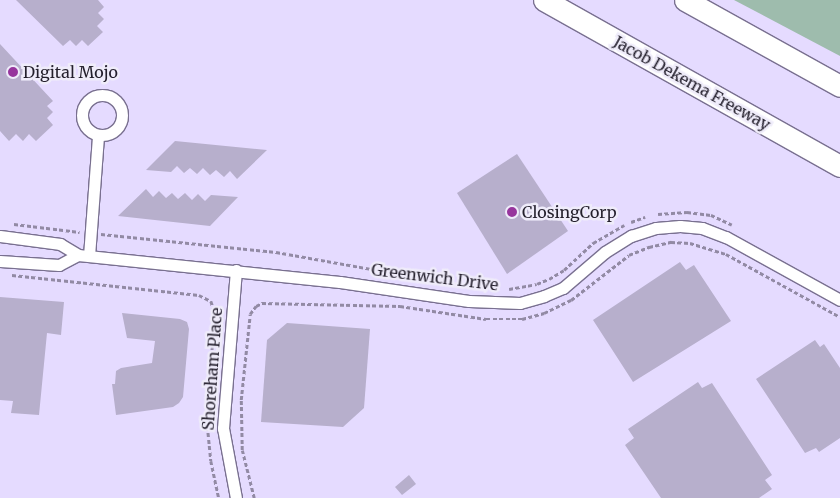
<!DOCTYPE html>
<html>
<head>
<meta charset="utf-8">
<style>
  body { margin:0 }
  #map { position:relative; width:840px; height:498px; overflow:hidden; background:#e5dbff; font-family:Merriweather,serif }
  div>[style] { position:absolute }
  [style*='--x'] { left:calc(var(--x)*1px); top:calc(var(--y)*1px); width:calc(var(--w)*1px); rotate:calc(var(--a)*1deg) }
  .green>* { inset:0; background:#9ebcad }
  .building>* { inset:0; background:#b7afcc }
  .path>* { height:2.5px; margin-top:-1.25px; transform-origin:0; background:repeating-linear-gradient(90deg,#928aa4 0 4px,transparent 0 6.5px) }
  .roads { filter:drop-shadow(1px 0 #797090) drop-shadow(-1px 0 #797090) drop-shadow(0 1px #797090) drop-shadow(0 -1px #797090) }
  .street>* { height:11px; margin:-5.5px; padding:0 5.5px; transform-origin:5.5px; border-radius:5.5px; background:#fff }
  .street>.ring { margin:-5.5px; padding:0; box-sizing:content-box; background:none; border:11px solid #fff; border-radius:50% }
  .highway>* { height:21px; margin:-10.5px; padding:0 10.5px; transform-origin:10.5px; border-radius:10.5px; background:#fff }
  .dots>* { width:14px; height:14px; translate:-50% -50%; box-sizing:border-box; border:2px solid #efecfa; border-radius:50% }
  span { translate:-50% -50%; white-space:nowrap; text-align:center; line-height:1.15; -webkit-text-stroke:5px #efecfa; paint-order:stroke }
  .poi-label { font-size:16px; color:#231f2c }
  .left { translate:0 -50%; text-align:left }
  .street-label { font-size:16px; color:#231f2c }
</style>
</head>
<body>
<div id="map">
  <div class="green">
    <i style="clip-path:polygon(734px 0,840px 0,840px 56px)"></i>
  </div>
  <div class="building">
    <i style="clip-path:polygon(16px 0,98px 0,104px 7px,98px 13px,104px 19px,97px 26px,103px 32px,88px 46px,82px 40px,76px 46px,70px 40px,63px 46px)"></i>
    <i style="clip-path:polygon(0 44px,53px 101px,47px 106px,53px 112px,47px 118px,53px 125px,36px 141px,29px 134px,23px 141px,16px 134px,9px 141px,0 131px)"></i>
    <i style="clip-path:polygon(175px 141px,267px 150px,237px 179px,230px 171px,224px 177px,216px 170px,210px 175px,203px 168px,197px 174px,190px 168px,184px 173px,177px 166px,171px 172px,146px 170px)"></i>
    <i style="clip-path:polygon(517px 154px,568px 231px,507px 274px,457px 193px)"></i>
    <i style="clip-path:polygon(146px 189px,153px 197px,159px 191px,166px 198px,172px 193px,178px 199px,185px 193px,192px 200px,198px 194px,205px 201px,211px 195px,238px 197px,210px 226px,118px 216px)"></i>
    <i style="clip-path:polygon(680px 262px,686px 270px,694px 265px,731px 321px,633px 382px,593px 320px)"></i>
    <i style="clip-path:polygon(0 297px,64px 302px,61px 335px,47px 333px,39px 415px,11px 413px,13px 401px,0 400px)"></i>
    <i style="clip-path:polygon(122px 313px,180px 319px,187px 322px,189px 329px,183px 397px,179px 403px,173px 407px,116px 415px,112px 384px,115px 384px,116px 371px,121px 368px,152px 363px,155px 341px,127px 338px)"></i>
    <i style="clip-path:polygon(287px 323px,370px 329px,364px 408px,343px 427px,261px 422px,267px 340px)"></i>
    <i style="clip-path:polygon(815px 340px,820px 347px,824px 344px,840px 368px,840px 438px,819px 452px,816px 448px,805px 453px,756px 379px)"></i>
    <i style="clip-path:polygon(698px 382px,702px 388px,712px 383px,772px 475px,765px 480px,772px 489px,759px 498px,661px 498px,625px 445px,634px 438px,628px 429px)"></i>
    <i style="clip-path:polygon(409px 475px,416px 484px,402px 495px,395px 487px)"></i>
  </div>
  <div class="path">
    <i style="--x:658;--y:214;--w:29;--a:-4"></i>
    <i style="--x:687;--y:212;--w:24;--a:7"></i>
    <i style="--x:711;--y:215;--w:23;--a:25"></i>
    <i style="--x:631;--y:222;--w:15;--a:-20"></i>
    <i style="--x:14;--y:224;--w:66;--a:6.9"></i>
    <i style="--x:101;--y:234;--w:176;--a:5.9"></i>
    <i style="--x:276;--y:252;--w:206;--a:10.1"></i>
    <i style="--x:12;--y:275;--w:188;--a:6.1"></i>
    <i style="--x:199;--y:295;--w:13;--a:27"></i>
    <i style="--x:211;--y:301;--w:13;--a:72"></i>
    <i style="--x:215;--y:313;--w:107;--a:94.3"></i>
    <i style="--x:207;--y:420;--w:41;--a:84.4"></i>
    <i style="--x:211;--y:461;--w:38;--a:78"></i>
    <i style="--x:509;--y:289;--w:28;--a:-10"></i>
    <i style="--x:537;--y:284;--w:13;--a:-23"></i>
    <i style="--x:549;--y:279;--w:17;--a:-31"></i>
    <i style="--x:564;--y:270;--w:40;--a:-43"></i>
    <i style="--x:593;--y:243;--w:36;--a:-30"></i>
    <i style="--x:254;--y:498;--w:49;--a:-104"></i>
    <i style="--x:242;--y:450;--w:50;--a:-91.1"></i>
    <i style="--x:241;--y:400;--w:86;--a:-84"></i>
    <i style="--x:250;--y:314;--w:10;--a:-53"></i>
    <i style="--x:256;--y:306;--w:7;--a:-27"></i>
    <i style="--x:262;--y:303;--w:138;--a:1.2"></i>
    <i style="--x:400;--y:306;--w:87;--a:8.6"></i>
    <i style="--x:486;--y:319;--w:36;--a:0"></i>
    <i style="--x:522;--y:319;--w:23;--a:-15"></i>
    <i style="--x:544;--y:313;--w:30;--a:-26"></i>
    <i style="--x:571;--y:300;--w:73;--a:-37.8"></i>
    <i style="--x:629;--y:255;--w:22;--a:-22"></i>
    <i style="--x:649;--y:247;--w:23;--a:-13"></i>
    <i style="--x:671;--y:242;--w:19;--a:3"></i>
    <i style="--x:690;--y:243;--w:38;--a:17"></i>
    <i style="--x:726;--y:254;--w:130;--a:28.9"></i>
  </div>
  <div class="roads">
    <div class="street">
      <i class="ring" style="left:82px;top:95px;width:29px;height:29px"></i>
      <i style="--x:0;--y:236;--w:61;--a:7.6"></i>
      <i style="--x:60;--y:244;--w:21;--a:31"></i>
      <i style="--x:78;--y:255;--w:263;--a:5.9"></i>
      <i style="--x:340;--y:282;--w:130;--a:8.4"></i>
      <i style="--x:469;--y:301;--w:51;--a:2.2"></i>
      <i style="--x:520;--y:303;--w:25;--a:-16"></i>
      <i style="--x:544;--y:296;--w:21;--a:-23"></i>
      <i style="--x:563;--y:288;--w:55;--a:-40.6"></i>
      <i style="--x:605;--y:252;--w:31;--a:-32"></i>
      <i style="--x:631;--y:236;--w:26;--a:-18"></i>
      <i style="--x:656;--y:228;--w:24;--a:-5"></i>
      <i style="--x:680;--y:226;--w:22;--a:5"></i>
      <i style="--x:702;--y:228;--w:26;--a:21"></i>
      <i style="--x:726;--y:237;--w:130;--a:28.9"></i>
      <i style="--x:89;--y:256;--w:121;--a:-85.7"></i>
      <i style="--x:0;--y:261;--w:59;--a:3.9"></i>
      <i style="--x:59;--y:265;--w:21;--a:-28"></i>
      <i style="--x:236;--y:270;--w:159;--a:94.7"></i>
      <i style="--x:223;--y:428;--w:71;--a:79.5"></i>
    </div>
    <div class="highway">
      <i style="--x:544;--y:0;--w:339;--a:29.3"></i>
      <i style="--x:685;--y:0;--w:177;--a:29"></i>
    </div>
  </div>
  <div class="dots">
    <i style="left:13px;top:72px;background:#97359d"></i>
    <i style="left:512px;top:212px;background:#97359d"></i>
  </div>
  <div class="poi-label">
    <span class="left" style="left:23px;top:72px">Digital Mojo</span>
    <span class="left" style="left:522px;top:212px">ClosingCorp</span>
  </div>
  <div class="street-label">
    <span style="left:692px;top:83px;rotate:29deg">Jacob Dekema Freeway</span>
    <span style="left:435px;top:277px;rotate:7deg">Greenwich Drive</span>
    <span style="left:212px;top:369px;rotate:-86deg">Shoreham Place</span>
  </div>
</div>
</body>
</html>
